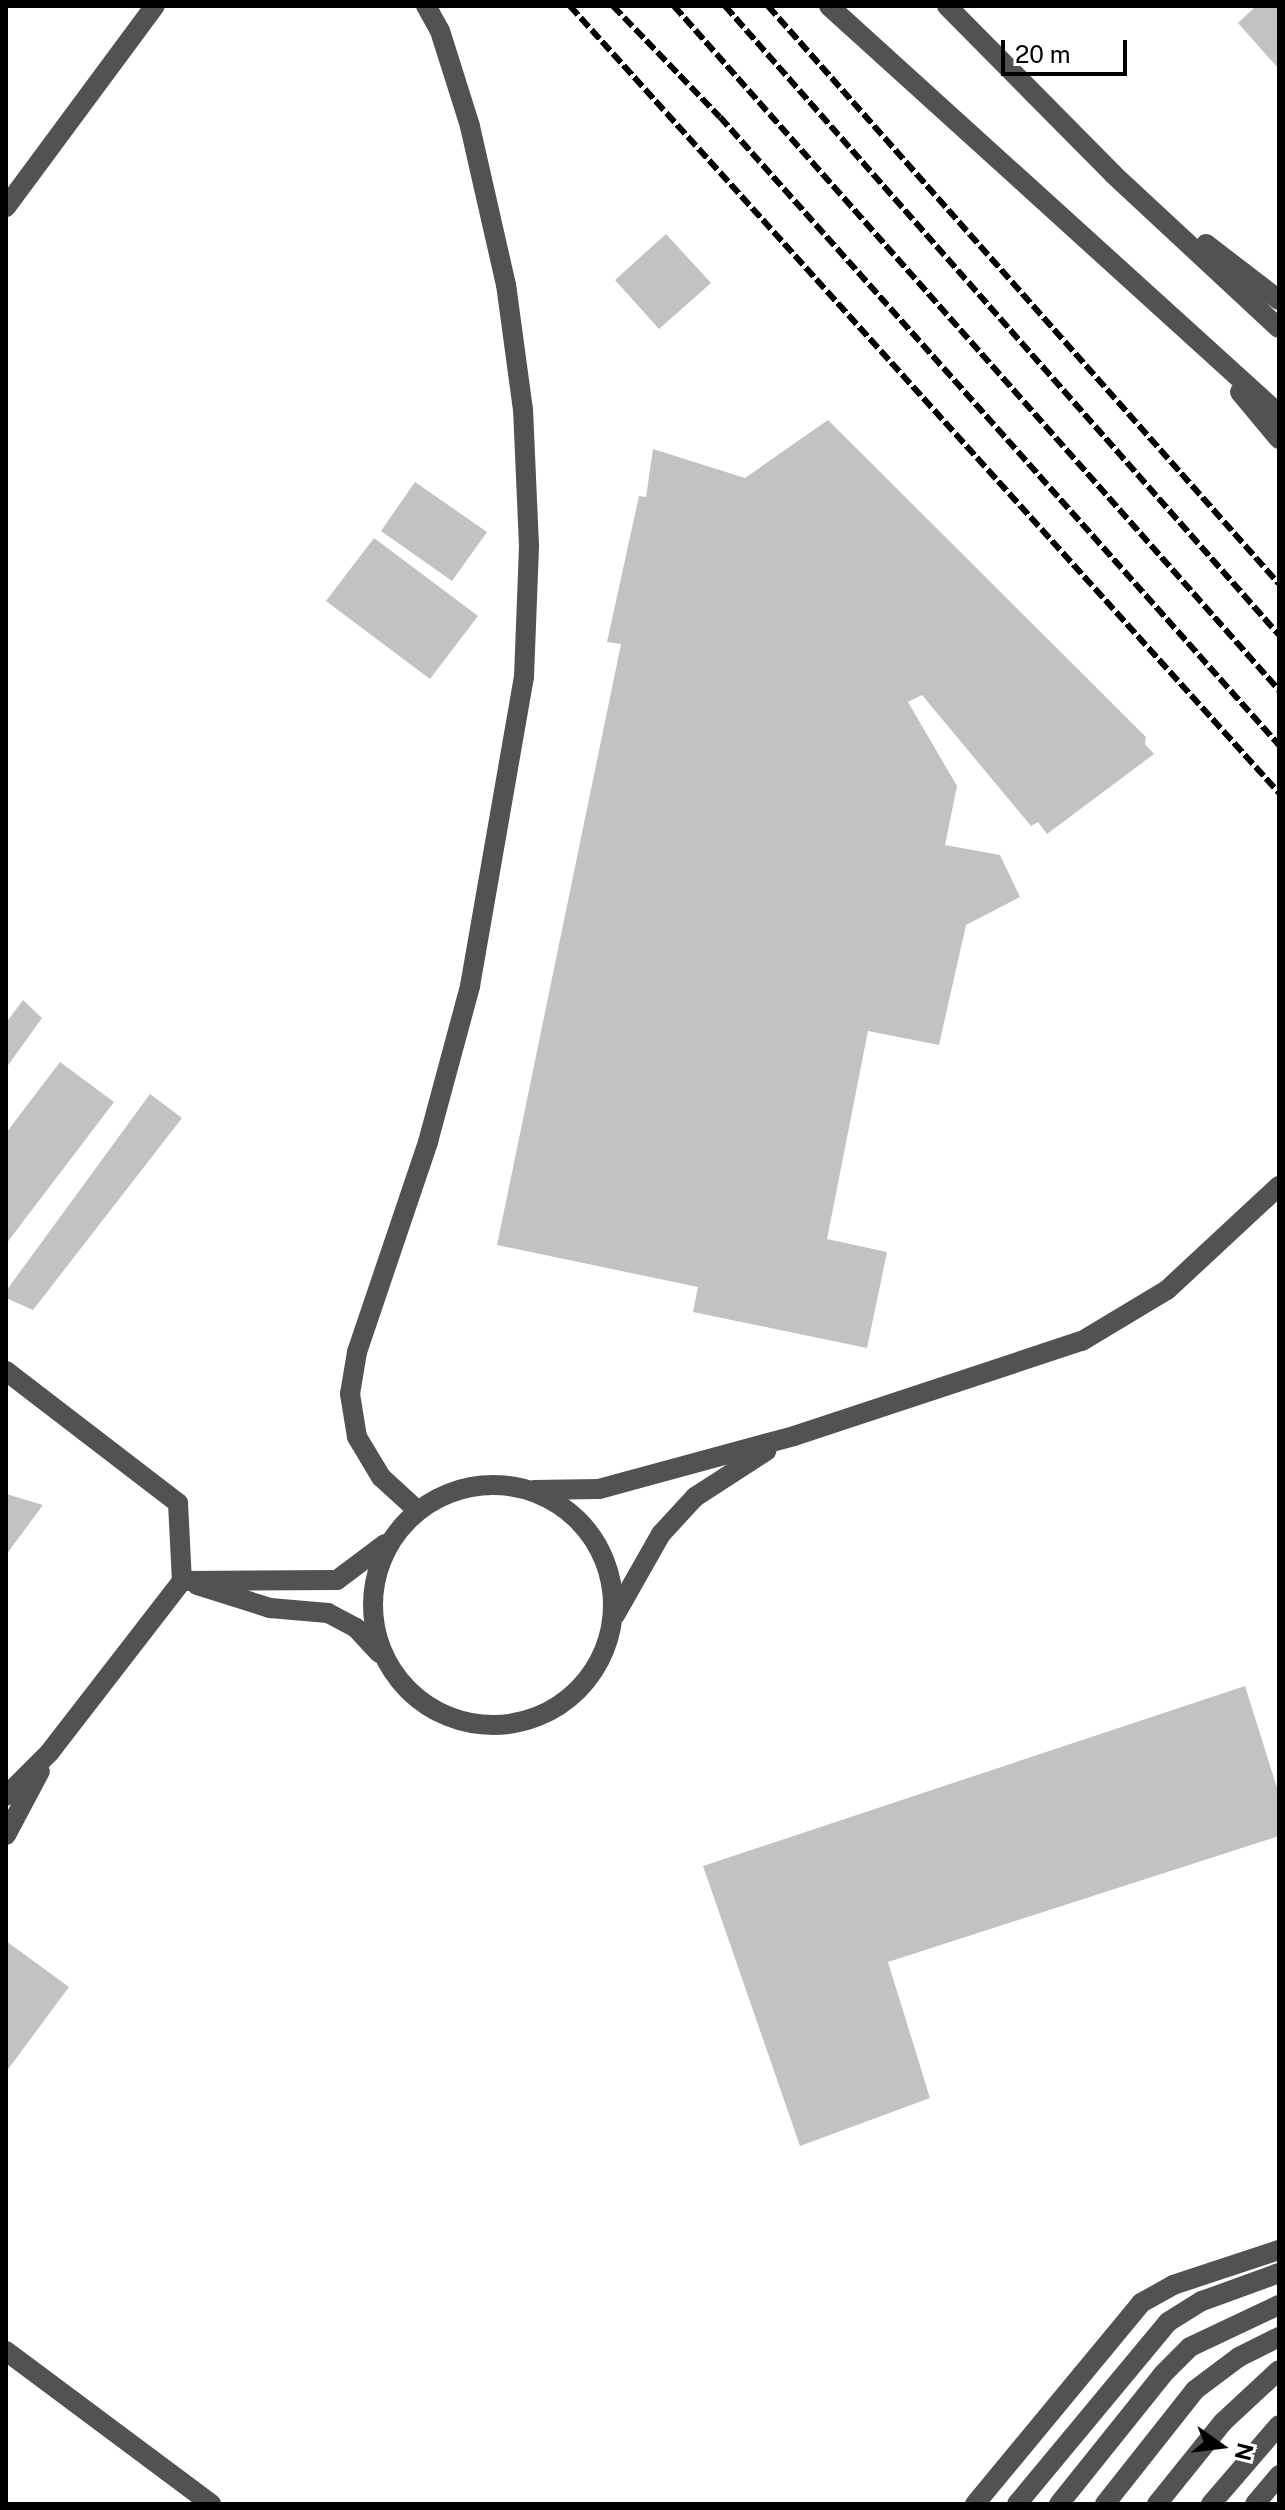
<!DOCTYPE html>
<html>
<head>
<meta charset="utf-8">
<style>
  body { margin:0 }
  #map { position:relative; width:1285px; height:2510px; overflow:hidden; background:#fff; font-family:"Public Sans",sans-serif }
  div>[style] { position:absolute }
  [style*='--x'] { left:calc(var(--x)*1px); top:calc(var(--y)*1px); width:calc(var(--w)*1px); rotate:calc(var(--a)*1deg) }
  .building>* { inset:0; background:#c2c2c2 }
  .minor>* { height:20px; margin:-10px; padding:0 10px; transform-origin:10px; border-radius:10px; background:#525252 }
  .minor>.ring { margin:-10px; padding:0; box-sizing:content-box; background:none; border:20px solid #525252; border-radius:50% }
  .rail>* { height:6px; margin-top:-3px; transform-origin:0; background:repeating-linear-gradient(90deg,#000 0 12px,transparent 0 16px) }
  span { translate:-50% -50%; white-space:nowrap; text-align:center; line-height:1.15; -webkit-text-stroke:6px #fff; paint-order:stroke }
  .frame { position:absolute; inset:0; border:8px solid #000; pointer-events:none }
  .north { position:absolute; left:1181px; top:2406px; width:80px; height:80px; -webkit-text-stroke:6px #fff; paint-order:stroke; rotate:104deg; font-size:22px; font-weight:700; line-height:32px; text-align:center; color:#000 }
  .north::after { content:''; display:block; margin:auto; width:28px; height:36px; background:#000; clip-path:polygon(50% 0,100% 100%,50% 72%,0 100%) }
  .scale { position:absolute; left:1001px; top:40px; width:126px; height:36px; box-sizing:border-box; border:4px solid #000; border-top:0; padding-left:10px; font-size:24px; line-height:28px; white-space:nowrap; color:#000; -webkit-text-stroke:6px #fff; paint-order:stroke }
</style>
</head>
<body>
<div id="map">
  <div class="building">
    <i style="clip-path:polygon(1256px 6px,1279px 6px,1279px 69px,1238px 23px)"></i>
    <i style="clip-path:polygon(666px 234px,711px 283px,659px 329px,615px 280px)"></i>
    <i style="clip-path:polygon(828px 420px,1146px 737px,1145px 744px,1154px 754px,1047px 834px,1038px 822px,1031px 826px,922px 695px,908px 702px,957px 786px,945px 845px,1000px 855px,1020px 897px,966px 925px,939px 1045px,868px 1031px,827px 1239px,887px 1252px,867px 1348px,693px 1312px,698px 1287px,497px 1245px,621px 644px,607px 642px,639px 496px,646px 497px,653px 449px,745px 478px)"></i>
    <i style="clip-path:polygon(415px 482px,487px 532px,452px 581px,381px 531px)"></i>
    <i style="clip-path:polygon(374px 538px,478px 616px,430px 679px,326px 601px)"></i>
    <i style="clip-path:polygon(23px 1000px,42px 1018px,6px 1068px,6px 1023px)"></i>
    <i style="clip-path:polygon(60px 1062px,114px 1102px,6px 1244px,6px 1133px)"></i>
    <i style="clip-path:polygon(150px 1094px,182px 1118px,33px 1310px,6px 1298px,6px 1291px)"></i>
    <i style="clip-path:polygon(6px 1494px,43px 1505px,6px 1555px)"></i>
    <i style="clip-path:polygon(1245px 1686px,1279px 1794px,1279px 1836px,888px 1962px,930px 2098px,800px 2146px,703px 1866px)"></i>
    <i style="clip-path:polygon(6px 1941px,69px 1987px,6px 2072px)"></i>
  </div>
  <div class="minor">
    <i style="--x:829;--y:6;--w:607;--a:42.2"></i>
    <i style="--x:947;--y:6;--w:236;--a:45.3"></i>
    <i style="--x:1113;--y:174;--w:226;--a:42.9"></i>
    <i style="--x:6;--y:207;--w:250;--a:-53.5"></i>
    <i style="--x:1206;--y:244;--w:92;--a:37.5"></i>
    <i style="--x:1240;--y:392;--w:61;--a:50.3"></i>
    <i style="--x:6;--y:1371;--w:217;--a:37.5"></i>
    <i style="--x:178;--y:1503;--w:78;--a:87.1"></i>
    <i style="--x:182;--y:1581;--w:216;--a:127.7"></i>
    <i style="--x:50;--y:1752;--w:62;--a:135"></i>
    <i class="ring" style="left:373px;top:1485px;width:220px;height:220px"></i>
    <i style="--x:534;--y:1490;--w:65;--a:-0.9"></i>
    <i style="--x:599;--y:1489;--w:202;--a:-15.2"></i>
    <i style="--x:794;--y:1436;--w:303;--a:-18.3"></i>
    <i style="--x:1082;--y:1341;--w:99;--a:-31"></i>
    <i style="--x:1167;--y:1290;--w:153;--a:-42.9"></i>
    <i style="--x:417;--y:1510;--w:49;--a:-137.5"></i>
    <i style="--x:381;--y:1477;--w:47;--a:-121"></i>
    <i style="--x:357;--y:1437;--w:44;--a:-99.2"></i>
    <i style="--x:350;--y:1394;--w:43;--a:-80.5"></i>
    <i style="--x:357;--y:1352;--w:222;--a:-71.3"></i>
    <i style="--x:428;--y:1142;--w:162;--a:-74.9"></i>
    <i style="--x:470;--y:986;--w:314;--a:-80.1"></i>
    <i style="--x:524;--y:677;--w:131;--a:-87.8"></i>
    <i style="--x:529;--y:546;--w:136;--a:-92.5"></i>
    <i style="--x:523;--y:410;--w:126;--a:-97.7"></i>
    <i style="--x:506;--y:285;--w:163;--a:-102.8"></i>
    <i style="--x:470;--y:126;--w:100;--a:-107.5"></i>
    <i style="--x:440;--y:31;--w:29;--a:-119"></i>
    <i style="--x:182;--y:1581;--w:155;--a:-0.4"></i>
    <i style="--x:337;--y:1580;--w:60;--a:-36.9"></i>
    <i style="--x:197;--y:1585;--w:77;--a:17.5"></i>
    <i style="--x:270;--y:1608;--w:58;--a:4.9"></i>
    <i style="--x:328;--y:1613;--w:32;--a:28"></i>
    <i style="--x:356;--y:1628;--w:34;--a:47"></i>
    <i style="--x:615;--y:1615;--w:93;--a:-60.4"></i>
    <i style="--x:661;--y:1534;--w:50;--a:-47.4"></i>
    <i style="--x:695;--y:1497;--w:85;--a:-32.9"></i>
    <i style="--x:6;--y:1835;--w:72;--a:-62"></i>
    <i style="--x:6;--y:2351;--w:256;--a:36.7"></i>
    <i style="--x:975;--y:2504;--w:261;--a:-50.4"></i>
    <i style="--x:1141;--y:2303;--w:37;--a:-29"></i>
    <i style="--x:1173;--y:2285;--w:112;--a:-18.3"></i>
    <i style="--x:1017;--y:2504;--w:236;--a:-50.3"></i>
    <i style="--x:1168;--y:2322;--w:40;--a:-32"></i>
    <i style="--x:1202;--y:2301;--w:82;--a:-20"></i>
    <i style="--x:1059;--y:2504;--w:166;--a:-51.3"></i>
    <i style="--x:1163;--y:2374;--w:38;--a:-45"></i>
    <i style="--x:1190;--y:2347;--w:98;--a:-25.3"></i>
    <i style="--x:1105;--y:2504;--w:145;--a:-51.7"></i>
    <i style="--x:1195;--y:2390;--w:55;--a:-36.9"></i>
    <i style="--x:1239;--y:2357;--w:45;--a:-26.6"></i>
    <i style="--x:1157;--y:2504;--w:105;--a:-51.2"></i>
    <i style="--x:1223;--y:2422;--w:76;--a:-42.9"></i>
    <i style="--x:1211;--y:2504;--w:104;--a:-49.3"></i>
    <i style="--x:1255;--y:2504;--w:38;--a:-50"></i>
  </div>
  <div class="rail">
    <i style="--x:570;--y:6;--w:1059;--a:47.98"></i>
    <i style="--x:613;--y:6;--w:154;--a:46.1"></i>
    <i style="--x:720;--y:117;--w:841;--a:48.33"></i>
    <i style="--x:674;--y:6;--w:913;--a:48.51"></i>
    <i style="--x:725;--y:6;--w:838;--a:48.63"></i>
    <i style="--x:768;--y:6;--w:771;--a:48.52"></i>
  </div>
  <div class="frame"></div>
  <div class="north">N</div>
  <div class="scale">20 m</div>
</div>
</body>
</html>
